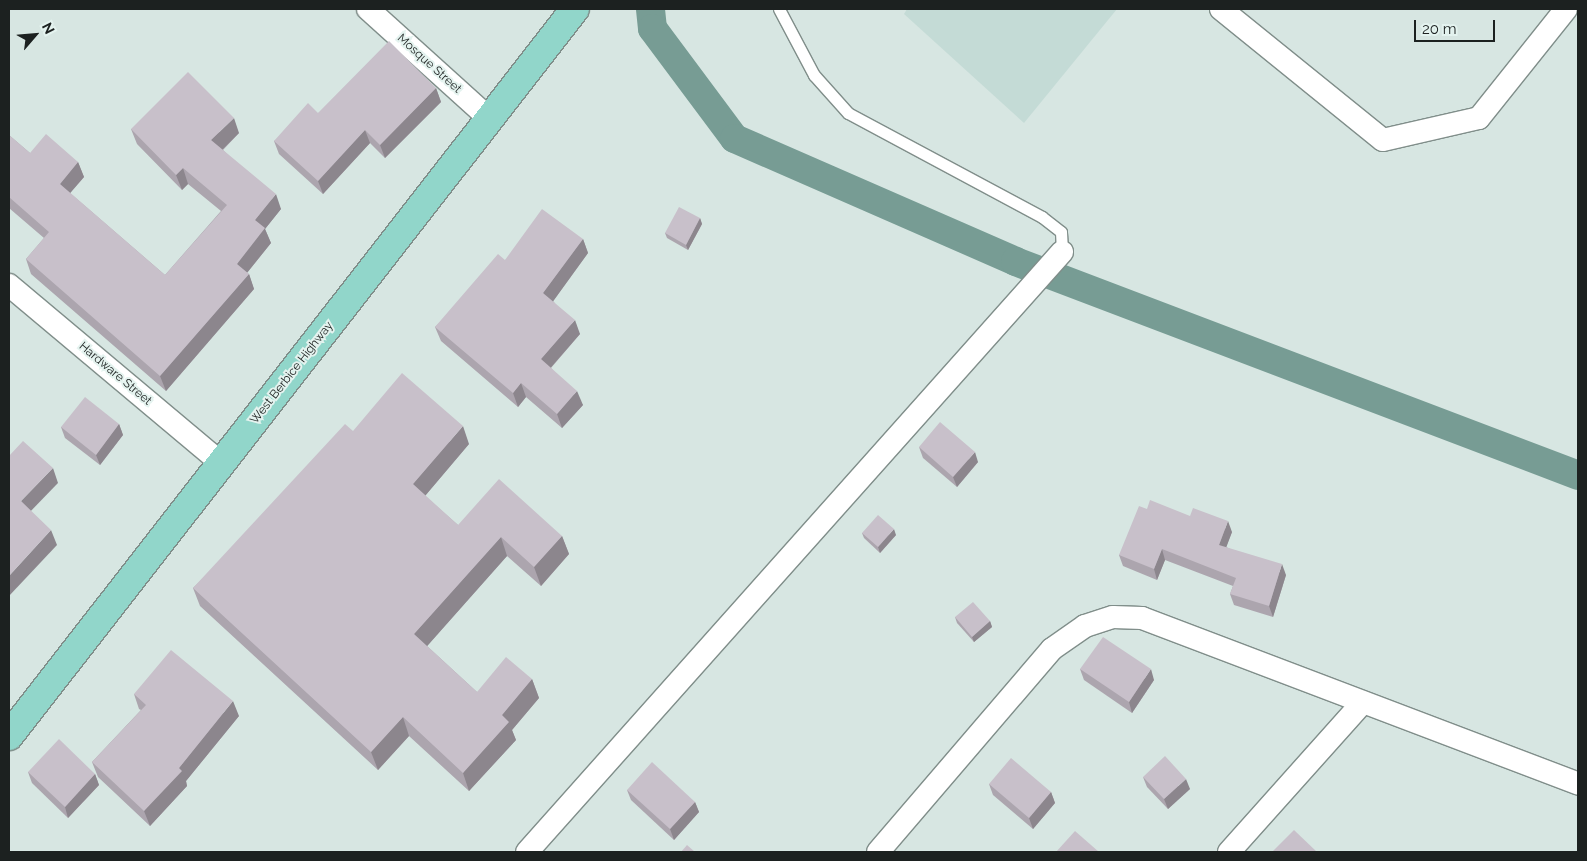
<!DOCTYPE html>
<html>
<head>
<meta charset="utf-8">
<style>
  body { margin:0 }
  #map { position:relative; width:1587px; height:861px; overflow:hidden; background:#d7e6e2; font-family:Raleway,sans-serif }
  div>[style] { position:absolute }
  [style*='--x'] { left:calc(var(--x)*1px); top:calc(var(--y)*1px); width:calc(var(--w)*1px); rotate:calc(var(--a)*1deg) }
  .built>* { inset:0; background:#c4dbd6 }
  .canal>* { height:29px; margin:-14.5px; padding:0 14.5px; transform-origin:14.5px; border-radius:14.5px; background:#779c94 }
  .roads { filter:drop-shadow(1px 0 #808e8a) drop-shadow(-1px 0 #808e8a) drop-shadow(0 1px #808e8a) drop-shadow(0 -1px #808e8a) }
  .lane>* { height:11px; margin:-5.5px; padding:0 5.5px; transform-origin:5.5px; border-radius:5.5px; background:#fff }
  .street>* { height:22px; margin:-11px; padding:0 11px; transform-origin:11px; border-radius:11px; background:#fff }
  .primary>* { height:28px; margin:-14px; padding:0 14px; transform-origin:14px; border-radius:14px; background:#91d6ca }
  .wall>* { inset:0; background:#aca5ae }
  .shaded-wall>* { inset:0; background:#8c868d }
  .building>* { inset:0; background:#c8c0ca }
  span { translate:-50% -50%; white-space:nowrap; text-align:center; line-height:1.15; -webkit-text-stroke:4px #e4f3ef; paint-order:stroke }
  .street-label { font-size:12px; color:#1c2120 }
  .frame { position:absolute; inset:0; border:10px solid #1c2120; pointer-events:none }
  .north { position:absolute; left:10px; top:10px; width:50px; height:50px; -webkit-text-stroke:4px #e4f3ef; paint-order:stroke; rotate:63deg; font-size:14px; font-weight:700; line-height:20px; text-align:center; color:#1c2120 }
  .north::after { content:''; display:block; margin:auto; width:18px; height:22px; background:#1c2120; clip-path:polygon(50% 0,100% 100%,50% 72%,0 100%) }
  .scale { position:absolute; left:1414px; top:20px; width:81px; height:22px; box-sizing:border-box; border:2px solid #1c2120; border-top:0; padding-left:6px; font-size:15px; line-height:18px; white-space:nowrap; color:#1c2120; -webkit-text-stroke:4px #e4f3ef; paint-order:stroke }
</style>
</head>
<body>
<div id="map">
  <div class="built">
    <i style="clip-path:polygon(907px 9px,1117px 9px,1024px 123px,904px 14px)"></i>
  </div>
  <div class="canal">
    <i style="--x:650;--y:9;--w:19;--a:84"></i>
    <i style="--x:652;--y:28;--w:137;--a:53.3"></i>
    <i style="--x:734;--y:138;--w:307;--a:23.6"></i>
    <i style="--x:1015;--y:261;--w:602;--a:20.81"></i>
  </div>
  <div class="roads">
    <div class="lane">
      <i style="--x:779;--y:9;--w:75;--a:62.1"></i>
      <i style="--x:814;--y:75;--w:51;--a:48.2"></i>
      <i style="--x:848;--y:113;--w:220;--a:28.2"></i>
      <i style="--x:1042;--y:217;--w:24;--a:38"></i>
      <i style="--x:1061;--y:232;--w:20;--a:87"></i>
    </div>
    <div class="street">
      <i style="--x:368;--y:9;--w:166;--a:42.1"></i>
      <i style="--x:1221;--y:9;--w:208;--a:39"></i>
      <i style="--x:1383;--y:140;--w:98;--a:-12.9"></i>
      <i style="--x:1479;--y:118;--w:139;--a:-51.4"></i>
      <i style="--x:9;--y:285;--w:277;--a:40"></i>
      <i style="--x:527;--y:852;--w:804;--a:-48.28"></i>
      <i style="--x:878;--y:852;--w:267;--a:-49.4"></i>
      <i style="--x:1052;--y:649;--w:40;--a:-34.9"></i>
      <i style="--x:1085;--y:626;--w:29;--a:-18"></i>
      <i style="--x:1113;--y:617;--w:29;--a:2"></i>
      <i style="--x:1142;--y:618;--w:467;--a:20.8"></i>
      <i style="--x:1229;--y:852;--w:201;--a:-48.2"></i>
    </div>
    <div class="primary">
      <i style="--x:9;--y:736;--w:921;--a:-52.1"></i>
    </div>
  </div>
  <div class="wall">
    <i style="clip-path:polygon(436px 88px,441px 102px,385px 158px,370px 143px,323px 194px,279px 154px,274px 141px,318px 113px)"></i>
    <i style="clip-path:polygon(131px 129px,239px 133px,223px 150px,281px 209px,265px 229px,271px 243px,247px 273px,249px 274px,254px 289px,166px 391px,31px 274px,26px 259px,44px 238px,9px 208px,9px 135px,30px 153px,78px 162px,84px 177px,70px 193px,165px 275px,221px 211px,188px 184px,182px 190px,137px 144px)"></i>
    <i style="clip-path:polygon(700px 218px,702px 224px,688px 250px,667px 238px,665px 233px)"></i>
    <i style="clip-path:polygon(583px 239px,588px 253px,553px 301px,580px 334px,551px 368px,583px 405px,562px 428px,526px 397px,518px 407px,441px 341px,435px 327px,505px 260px)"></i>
    <i style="clip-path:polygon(119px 424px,123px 435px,100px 465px,65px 438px,61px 427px)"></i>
    <i style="clip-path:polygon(353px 431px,469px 444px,425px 496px,458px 525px,562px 536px,569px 554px,541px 586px,507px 556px,427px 646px,477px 692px,532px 679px,539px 698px,512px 730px,516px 740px,469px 791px,409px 736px,378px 770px,200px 606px,193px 588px)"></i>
    <i style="clip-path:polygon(919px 447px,978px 462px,957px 487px,923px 458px)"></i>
    <i style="clip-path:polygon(1190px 516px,1232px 532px,1226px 547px,1286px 575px,1273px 617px,1234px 605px,1230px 594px,1233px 586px,1165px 560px,1157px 580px,1123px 566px,1119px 555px)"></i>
    <i style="clip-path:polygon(862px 533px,896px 535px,880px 553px,864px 538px)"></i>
    <i style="clip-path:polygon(955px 617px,990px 621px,992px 627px,974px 642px,957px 623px)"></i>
    <i style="clip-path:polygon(1080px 669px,1154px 680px,1132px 713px,1084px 680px)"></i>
    <i style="clip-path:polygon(134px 694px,239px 716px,186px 781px,187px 786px,150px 826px,98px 777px,92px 762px,141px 710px,139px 709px)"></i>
    <i style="clip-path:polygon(28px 772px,95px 774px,99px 785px,68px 818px,32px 783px)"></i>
    <i style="clip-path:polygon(1143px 777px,1190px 789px,1168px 809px,1147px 787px)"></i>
    <i style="clip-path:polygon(989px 784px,1051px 792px,1055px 803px,1033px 829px,993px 795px)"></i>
    <i style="clip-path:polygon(627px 790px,695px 802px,699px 812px,674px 840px,631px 800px)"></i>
  </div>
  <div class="shaded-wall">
    <i style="clip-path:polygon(436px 88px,441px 102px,385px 158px,380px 145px)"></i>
    <i style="clip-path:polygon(234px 118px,239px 133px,217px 155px,211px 140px)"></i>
    <i style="clip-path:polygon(365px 130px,370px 143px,323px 194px,318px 181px)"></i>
    <i style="clip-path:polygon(78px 162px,84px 177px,65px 199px,60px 184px)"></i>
    <i style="clip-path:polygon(183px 168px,188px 184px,182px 190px,176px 175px)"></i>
    <i style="clip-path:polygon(276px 194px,281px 209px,265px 229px,271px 243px,242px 279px,237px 264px,255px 220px)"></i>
    <i style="clip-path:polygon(700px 218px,702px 224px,688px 250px,686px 245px)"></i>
    <i style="clip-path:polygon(583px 239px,588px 253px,549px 307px,543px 293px)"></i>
    <i style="clip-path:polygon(249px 274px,254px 289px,166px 391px,160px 376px)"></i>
    <i style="clip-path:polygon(575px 320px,580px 334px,546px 373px,541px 359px)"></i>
    <i style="clip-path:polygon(521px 383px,526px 397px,518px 407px,513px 393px)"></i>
    <i style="clip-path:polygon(577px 391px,583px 405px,562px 428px,557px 414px)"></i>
    <i style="clip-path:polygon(119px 424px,123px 435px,100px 465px,96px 455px)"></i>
    <i style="clip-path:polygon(463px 426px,469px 444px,419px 503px,413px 484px)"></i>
    <i style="clip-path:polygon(975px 452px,978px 462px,957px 487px,953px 477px)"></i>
    <i style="clip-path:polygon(53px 468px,58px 483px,26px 516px,21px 501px)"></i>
    <i style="clip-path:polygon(1228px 521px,1232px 532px,1223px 556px,1219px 545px)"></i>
    <i style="clip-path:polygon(894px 529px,896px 535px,880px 553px,878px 547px)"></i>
    <i style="clip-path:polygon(51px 530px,57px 545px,9px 596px,9px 576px)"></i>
    <i style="clip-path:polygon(562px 536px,569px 554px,541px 586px,534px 567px)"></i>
    <i style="clip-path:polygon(501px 537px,507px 556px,421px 653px,414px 634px)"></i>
    <i style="clip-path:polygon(1162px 549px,1165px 560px,1157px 580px,1154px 569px)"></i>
    <i style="clip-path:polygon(1282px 564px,1286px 575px,1273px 617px,1269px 606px)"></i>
    <i style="clip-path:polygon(990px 621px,992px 627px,974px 642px,972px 637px)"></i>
    <i style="clip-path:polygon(1151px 669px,1154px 680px,1132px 713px,1129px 702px)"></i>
    <i style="clip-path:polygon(532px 679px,539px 698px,512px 730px,516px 740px,469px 791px,463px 773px,502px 715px)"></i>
    <i style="clip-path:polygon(233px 701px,239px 716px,186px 781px,187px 786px,150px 826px,144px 811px,179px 768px)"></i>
    <i style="clip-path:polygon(403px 717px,409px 736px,378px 770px,371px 752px)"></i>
    <i style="clip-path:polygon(95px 774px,99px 785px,68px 818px,65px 807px)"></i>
    <i style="clip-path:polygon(1186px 779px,1190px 789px,1168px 809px,1164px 799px)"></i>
    <i style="clip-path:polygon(1051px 792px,1055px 803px,1033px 829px,1029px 818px)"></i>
    <i style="clip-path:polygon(695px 802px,699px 812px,674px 840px,670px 829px)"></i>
  </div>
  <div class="building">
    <i style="clip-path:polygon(389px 41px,436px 88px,380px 145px,365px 130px,318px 181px,274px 141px,308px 103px,318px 113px)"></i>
    <i style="clip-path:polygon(188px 72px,234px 118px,211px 140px,276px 194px,255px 220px,265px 228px,237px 264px,249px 274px,160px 376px,26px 259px,49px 232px,9px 197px,9px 135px,30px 153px,46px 134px,78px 162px,60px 184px,165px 275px,227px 205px,183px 168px,176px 175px,131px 129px)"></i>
    <i style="clip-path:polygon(679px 207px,700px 218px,686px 245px,665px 233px)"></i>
    <i style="clip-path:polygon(542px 209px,583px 239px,543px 293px,575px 320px,541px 359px,577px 391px,557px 414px,521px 383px,513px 393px,435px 327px,498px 254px,505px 260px)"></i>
    <i style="clip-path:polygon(402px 373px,463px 426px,413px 484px,458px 525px,499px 479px,562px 536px,534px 567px,501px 537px,414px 634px,477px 692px,506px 657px,532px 679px,502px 715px,509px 722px,463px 773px,403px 717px,371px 752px,193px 588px,345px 424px,353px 431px)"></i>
    <i style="clip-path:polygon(85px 397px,119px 424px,96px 455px,61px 427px)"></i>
    <i style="clip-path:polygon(940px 422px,975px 452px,953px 477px,919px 447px)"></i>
    <i style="clip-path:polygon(23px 441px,53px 468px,21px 501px,51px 530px,9px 576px,9px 456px)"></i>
    <i style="clip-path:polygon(1150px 500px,1190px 516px,1193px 508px,1228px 521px,1219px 545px,1282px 564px,1269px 606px,1230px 594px,1236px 578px,1162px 549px,1154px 569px,1119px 555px,1139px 506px,1147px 509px)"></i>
    <i style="clip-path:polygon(878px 515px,894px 529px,878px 547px,862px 533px)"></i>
    <i style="clip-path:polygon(973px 602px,990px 621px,972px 637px,955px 617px)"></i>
    <i style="clip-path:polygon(1103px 637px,1151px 669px,1129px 702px,1080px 669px)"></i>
    <i style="clip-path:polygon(171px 650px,233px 701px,179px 768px,182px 771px,144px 811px,92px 762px,146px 705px,134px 694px)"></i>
    <i style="clip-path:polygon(59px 739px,95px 774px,65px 807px,28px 772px)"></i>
    <i style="clip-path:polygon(1165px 756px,1186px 779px,1164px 799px,1143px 777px)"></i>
    <i style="clip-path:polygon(1011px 758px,1051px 792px,1029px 818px,989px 784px)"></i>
    <i style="clip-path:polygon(652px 762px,695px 802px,670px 829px,627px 790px)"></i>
    <i style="clip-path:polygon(1294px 830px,1317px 852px,1272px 852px)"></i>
    <i style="clip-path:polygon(1075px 831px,1099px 852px,1056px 852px)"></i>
    <i style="clip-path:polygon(687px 845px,695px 852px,681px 852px)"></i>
  </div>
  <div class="street-label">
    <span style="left:429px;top:64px;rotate:42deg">Mosque Street</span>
    <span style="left:292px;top:373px;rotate:-52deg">West Berbice Highway</span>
    <span style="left:115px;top:374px;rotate:40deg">Hardware Street</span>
  </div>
  <div class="frame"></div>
  <div class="north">N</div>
  <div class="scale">20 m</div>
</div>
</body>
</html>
